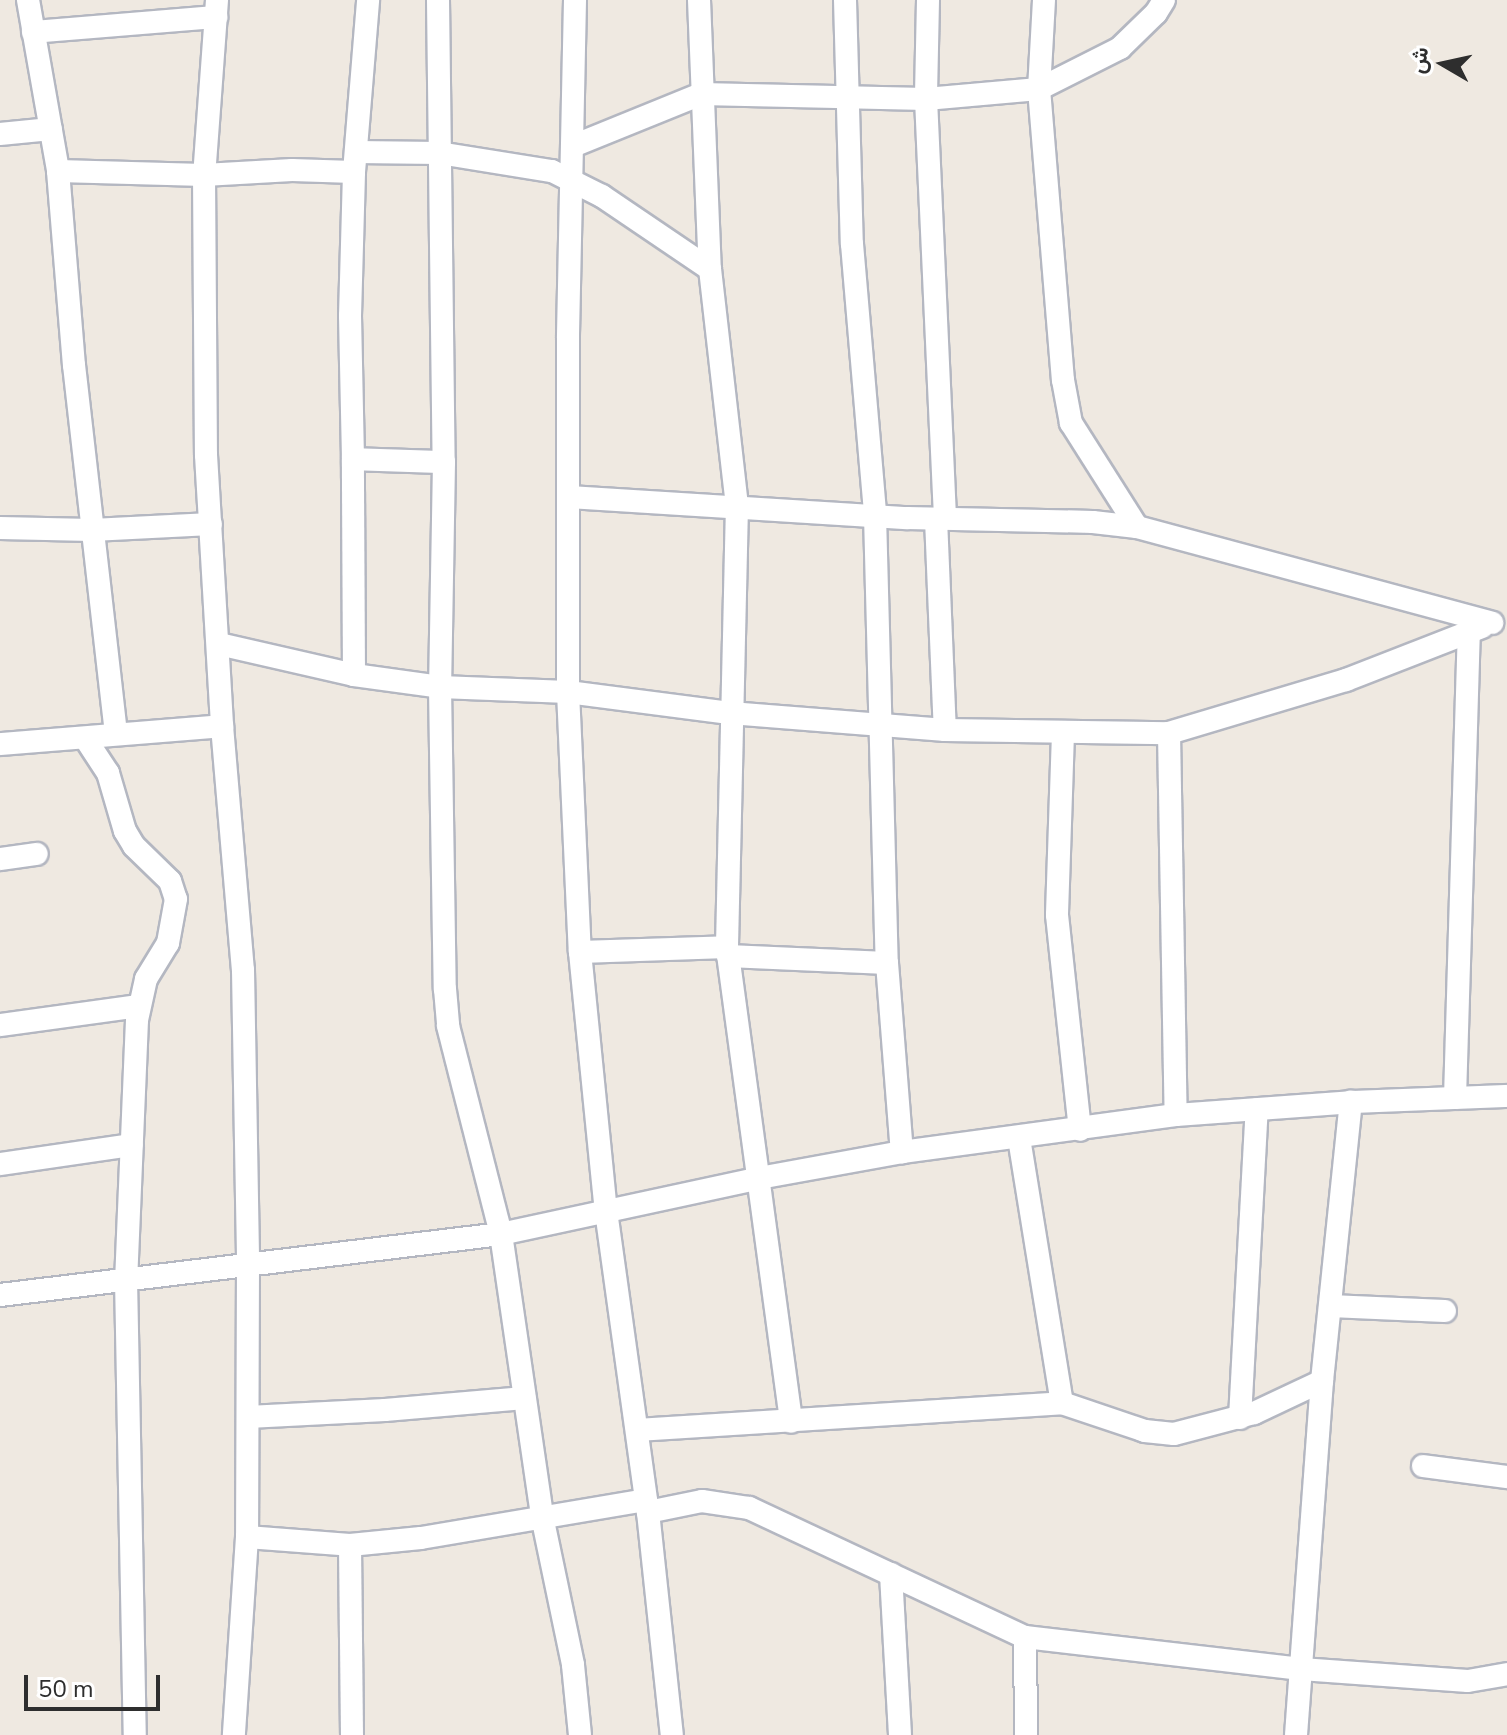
<!DOCTYPE html>
<html>
<head>
<meta charset="utf-8">
<style>
  body { margin:0 }
  #map { position:relative; width:1507px; height:1735px; overflow:hidden; background:#efe9e1; font-family:"Nunito Sans",Vazirmatn,sans-serif }
  div>[style] { position:absolute }
  [style*='--x'] { left:calc(var(--x)*1px); top:calc(var(--y)*1px); width:calc(var(--w)*1px); rotate:calc(var(--a)*1deg) }
  .roads { filter:drop-shadow(2px 0 #b4b7c1) drop-shadow(-2px 0 #b4b7c1) drop-shadow(0 2px #b4b7c1) drop-shadow(0 -2px #b4b7c1) }
  .minor>* { height:22px; margin:-11px; padding:0 11px; transform-origin:11px; border-radius:11px; background:#fff }
  span { translate:-50% -50%; white-space:nowrap; text-align:center; line-height:1.15; -webkit-text-stroke:6px #fff; paint-order:stroke }
  .north { position:absolute; left:1403px; top:24px; width:80px; height:80px; -webkit-text-stroke:6px #fff; paint-order:stroke; rotate:279deg; font-size:22px; font-weight:700; line-height:32px; text-align:center; color:#2e2e2e }
  .north::after { content:''; display:block; margin:auto; width:28px; height:36px; background:#2e2e2e; clip-path:polygon(50% 0,100% 100%,50% 72%,0 100%) }
  .scale { position:absolute; left:24px; top:1675px; width:136px; height:36px; box-sizing:border-box; border:4px solid #2e2e2e; border-top:0; padding-left:10px; font-size:24px; line-height:28px; white-space:nowrap; color:#2e2e2e; -webkit-text-stroke:6px #fff; paint-order:stroke }
</style>
</head>
<body>
<div id="map">
  <div class="roads">
    <div class="minor">
      <i style="--x:28;--y:0;--w:174;--a:80"></i>
      <i style="--x:58;--y:171;--w:195;--a:85.3"></i>
      <i style="--x:74;--y:365;--w:371;--a:83.5"></i>
      <i style="--x:217;--y:0;--w:175;--a:94.2"></i>
      <i style="--x:204;--y:175;--w:280;--a:89.6"></i>
      <i style="--x:206;--y:455;--w:271;--a:86.6"></i>
      <i style="--x:222;--y:726;--w:245;--a:85.1"></i>
      <i style="--x:243;--y:970;--w:294;--a:89"></i>
      <i style="--x:248;--y:1264;--w:273;--a:90.2"></i>
      <i style="--x:247;--y:1537;--w:198;--a:93.8"></i>
      <i style="--x:438;--y:0;--w:462;--a:89.3"></i>
      <i style="--x:444;--y:462;--w:225;--a:91"></i>
      <i style="--x:440;--y:687;--w:302;--a:89.1"></i>
      <i style="--x:445;--y:989;--w:37;--a:85"></i>
      <i style="--x:448;--y:1026;--w:215;--a:75.7"></i>
      <i style="--x:501;--y:1234;--w:285;--a:81.7"></i>
      <i style="--x:542;--y:1516;--w:152;--a:78.2"></i>
      <i style="--x:573;--y:1665;--w:70;--a:84.3"></i>
      <i style="--x:575;--y:0;--w:338;--a:91.2"></i>
      <i style="--x:568;--y:338;--w:354;--a:90"></i>
      <i style="--x:568;--y:692;--w:260;--a:87.4"></i>
      <i style="--x:580;--y:952;--w:260;--a:84.3"></i>
      <i style="--x:606;--y:1211;--w:304;--a:82.1"></i>
      <i style="--x:648;--y:1512;--w:224;--a:83.9"></i>
      <i style="--x:699;--y:0;--w:269;--a:87.7"></i>
      <i style="--x:710;--y:269;--w:238;--a:83.5"></i>
      <i style="--x:737;--y:505;--w:442;--a:91.3"></i>
      <i style="--x:727;--y:947;--w:479;--a:82.3"></i>
      <i style="--x:845;--y:0;--w:244;--a:88.4"></i>
      <i style="--x:852;--y:244;--w:272;--a:85.1"></i>
      <i style="--x:875;--y:515;--w:448;--a:88.5"></i>
      <i style="--x:887;--y:963;--w:190;--a:85.5"></i>
      <i style="--x:928;--y:0;--w:99;--a:91.2"></i>
      <i style="--x:926;--y:99;--w:420;--a:87.4"></i>
      <i style="--x:1044;--y:0;--w:89;--a:93.2"></i>
      <i style="--x:1039;--y:89;--w:91;--a:-26.8"></i>
      <i style="--x:1120;--y:48;--w:50;--a:-44.2"></i>
      <i style="--x:1156;--y:13;--w:15;--a:-58"></i>
      <i style="--x:33;--y:32;--w:184;--a:-4.7"></i>
      <i style="--x:0;--y:134;--w:51;--a:-5.6"></i>
      <i style="--x:573;--y:146;--w:138;--a:-22.1"></i>
      <i style="--x:701;--y:94;--w:225;--a:1.3"></i>
      <i style="--x:926;--y:99;--w:113;--a:-5.1"></i>
      <i style="--x:1039;--y:89;--w:292;--a:85.3"></i>
      <i style="--x:1063;--y:380;--w:44;--a:79.5"></i>
      <i style="--x:1071;--y:423;--w:123;--a:57.6"></i>
      <i style="--x:1137;--y:527;--w:368;--a:15.1"></i>
      <i style="--x:356;--y:152;--w:83;--a:0.7"></i>
      <i style="--x:439;--y:153;--w:114;--a:9.1"></i>
      <i style="--x:552;--y:171;--w:56;--a:26.6"></i>
      <i style="--x:602;--y:196;--w:130;--a:34.1"></i>
      <i style="--x:58;--y:171;--w:146;--a:1.6"></i>
      <i style="--x:204;--y:175;--w:88;--a:-3.3"></i>
      <i style="--x:292;--y:170;--w:62;--a:1.8"></i>
      <i style="--x:353;--y:459;--w:143;--a:-91.2"></i>
      <i style="--x:350;--y:316;--w:144;--a:-88.4"></i>
      <i style="--x:354;--y:172;--w:173;--a:-85.3"></i>
      <i style="--x:569;--y:497;--w:339;--a:3.6"></i>
      <i style="--x:907;--y:518;--w:186;--a:1.2"></i>
      <i style="--x:1093;--y:522;--w:44;--a:6.5"></i>
      <i style="--x:936;--y:519;--w:211;--a:87.6"></i>
      <i style="--x:0;--y:528;--w:92;--a:1.2"></i>
      <i style="--x:92;--y:530;--w:119;--a:-2.9"></i>
      <i style="--x:219;--y:644;--w:139;--a:12.9"></i>
      <i style="--x:354;--y:675;--w:87;--a:7.9"></i>
      <i style="--x:440;--y:687;--w:128;--a:2.2"></i>
      <i style="--x:568;--y:692;--w:163;--a:7.4"></i>
      <i style="--x:730;--y:713;--w:216;--a:4.5"></i>
      <i style="--x:945;--y:730;--w:224;--a:0.8"></i>
      <i style="--x:1169;--y:733;--w:382;--a:89"></i>
      <i style="--x:354;--y:675;--w:216;--a:-90.3"></i>
      <i style="--x:353;--y:459;--w:91;--a:1.9"></i>
      <i style="--x:1063;--y:733;--w:182;--a:91.9"></i>
      <i style="--x:1057;--y:915;--w:216;--a:83.9"></i>
      <i style="--x:1169;--y:733;--w:185;--a:-16.7"></i>
      <i style="--x:1346;--y:680;--w:146;--a:-21.3"></i>
      <i style="--x:85;--y:738;--w:42;--a:56.7"></i>
      <i style="--x:108;--y:773;--w:60;--a:73.7"></i>
      <i style="--x:125;--y:831;--w:17;--a:59"></i>
      <i style="--x:134;--y:846;--w:50;--a:44.2"></i>
      <i style="--x:170;--y:881;--w:19;--a:72"></i>
      <i style="--x:176;--y:899;--w:45;--a:100.3"></i>
      <i style="--x:168;--y:943;--w:42;--a:121.4"></i>
      <i style="--x:146;--y:979;--w:42;--a:102.4"></i>
      <i style="--x:137;--y:1020;--w:259;--a:92.4"></i>
      <i style="--x:126;--y:1279;--w:456;--a:88.9"></i>
      <i style="--x:0;--y:744;--w:223;--a:-4.6"></i>
      <i style="--x:0;--y:859;--w:37;--a:-8"></i>
      <i style="--x:580;--y:952;--w:147;--a:-1.9"></i>
      <i style="--x:728;--y:956;--w:159;--a:2.5"></i>
      <i style="--x:0;--y:1025;--w:140;--a:-7.8"></i>
      <i style="--x:1455;--y:1098;--w:466;--a:-88.3"></i>
      <i style="--x:1019;--y:1138;--w:268;--a:80.8"></i>
      <i style="--x:0;--y:1164;--w:133;--a:-8.2"></i>
      <i style="--x:0;--y:1295;--w:505;--a:-6.94"></i>
      <i style="--x:501;--y:1234;--w:264;--a:-12.2"></i>
      <i style="--x:759;--y:1178;--w:145;--a:-10.3"></i>
      <i style="--x:902;--y:1152;--w:276;--a:-7.7"></i>
      <i style="--x:1176;--y:1115;--w:175;--a:-4.2"></i>
      <i style="--x:1351;--y:1102;--w:156;--a:-2.2"></i>
      <i style="--x:1330;--y:1306;--w:115;--a:2.5"></i>
      <i style="--x:248;--y:1417;--w:137;--a:-2.9"></i>
      <i style="--x:385;--y:1410;--w:140;--a:-4.9"></i>
      <i style="--x:1240;--y:1418;--w:309;--a:-86.9"></i>
      <i style="--x:637;--y:1430;--w:426;--a:-3.6"></i>
      <i style="--x:1062;--y:1403;--w:88;--a:18.6"></i>
      <i style="--x:1145;--y:1431;--w:29;--a:6"></i>
      <i style="--x:1174;--y:1434;--w:83;--a:-14.7"></i>
      <i style="--x:1254;--y:1413;--w:75;--a:-25.2"></i>
      <i style="--x:1423;--y:1466;--w:85;--a:7.5"></i>
      <i style="--x:648;--y:1512;--w:55;--a:-11.5"></i>
      <i style="--x:702;--y:1501;--w:48;--a:8.5"></i>
      <i style="--x:749;--y:1508;--w:305;--a:25.1"></i>
      <i style="--x:1025;--y:1637;--w:278;--a:6.6"></i>
      <i style="--x:1301;--y:1669;--w:167;--a:4.1"></i>
      <i style="--x:1468;--y:1681;--w:40;--a:-10"></i>
      <i style="--x:247;--y:1537;--w:103;--a:4.4"></i>
      <i style="--x:350;--y:1545;--w:71;--a:-5.6"></i>
      <i style="--x:421;--y:1538;--w:228;--a:-9.6"></i>
      <i style="--x:350;--y:1545;--w:190;--a:89.4"></i>
      <i style="--x:891;--y:1574;--w:161;--a:86.8"></i>
      <i style="--x:1025;--y:1637;--w:98;--a:89.4"></i>
      <i style="--x:1296;--y:1735;--w:355;--a:-85.8"></i>
      <i style="--x:1322;--y:1381;--w:281;--a:-84.1"></i>
    </div>
  </div>
  <div class="north">ش</div>
  <div class="scale">50 m</div>
</div>
</body>
</html>
